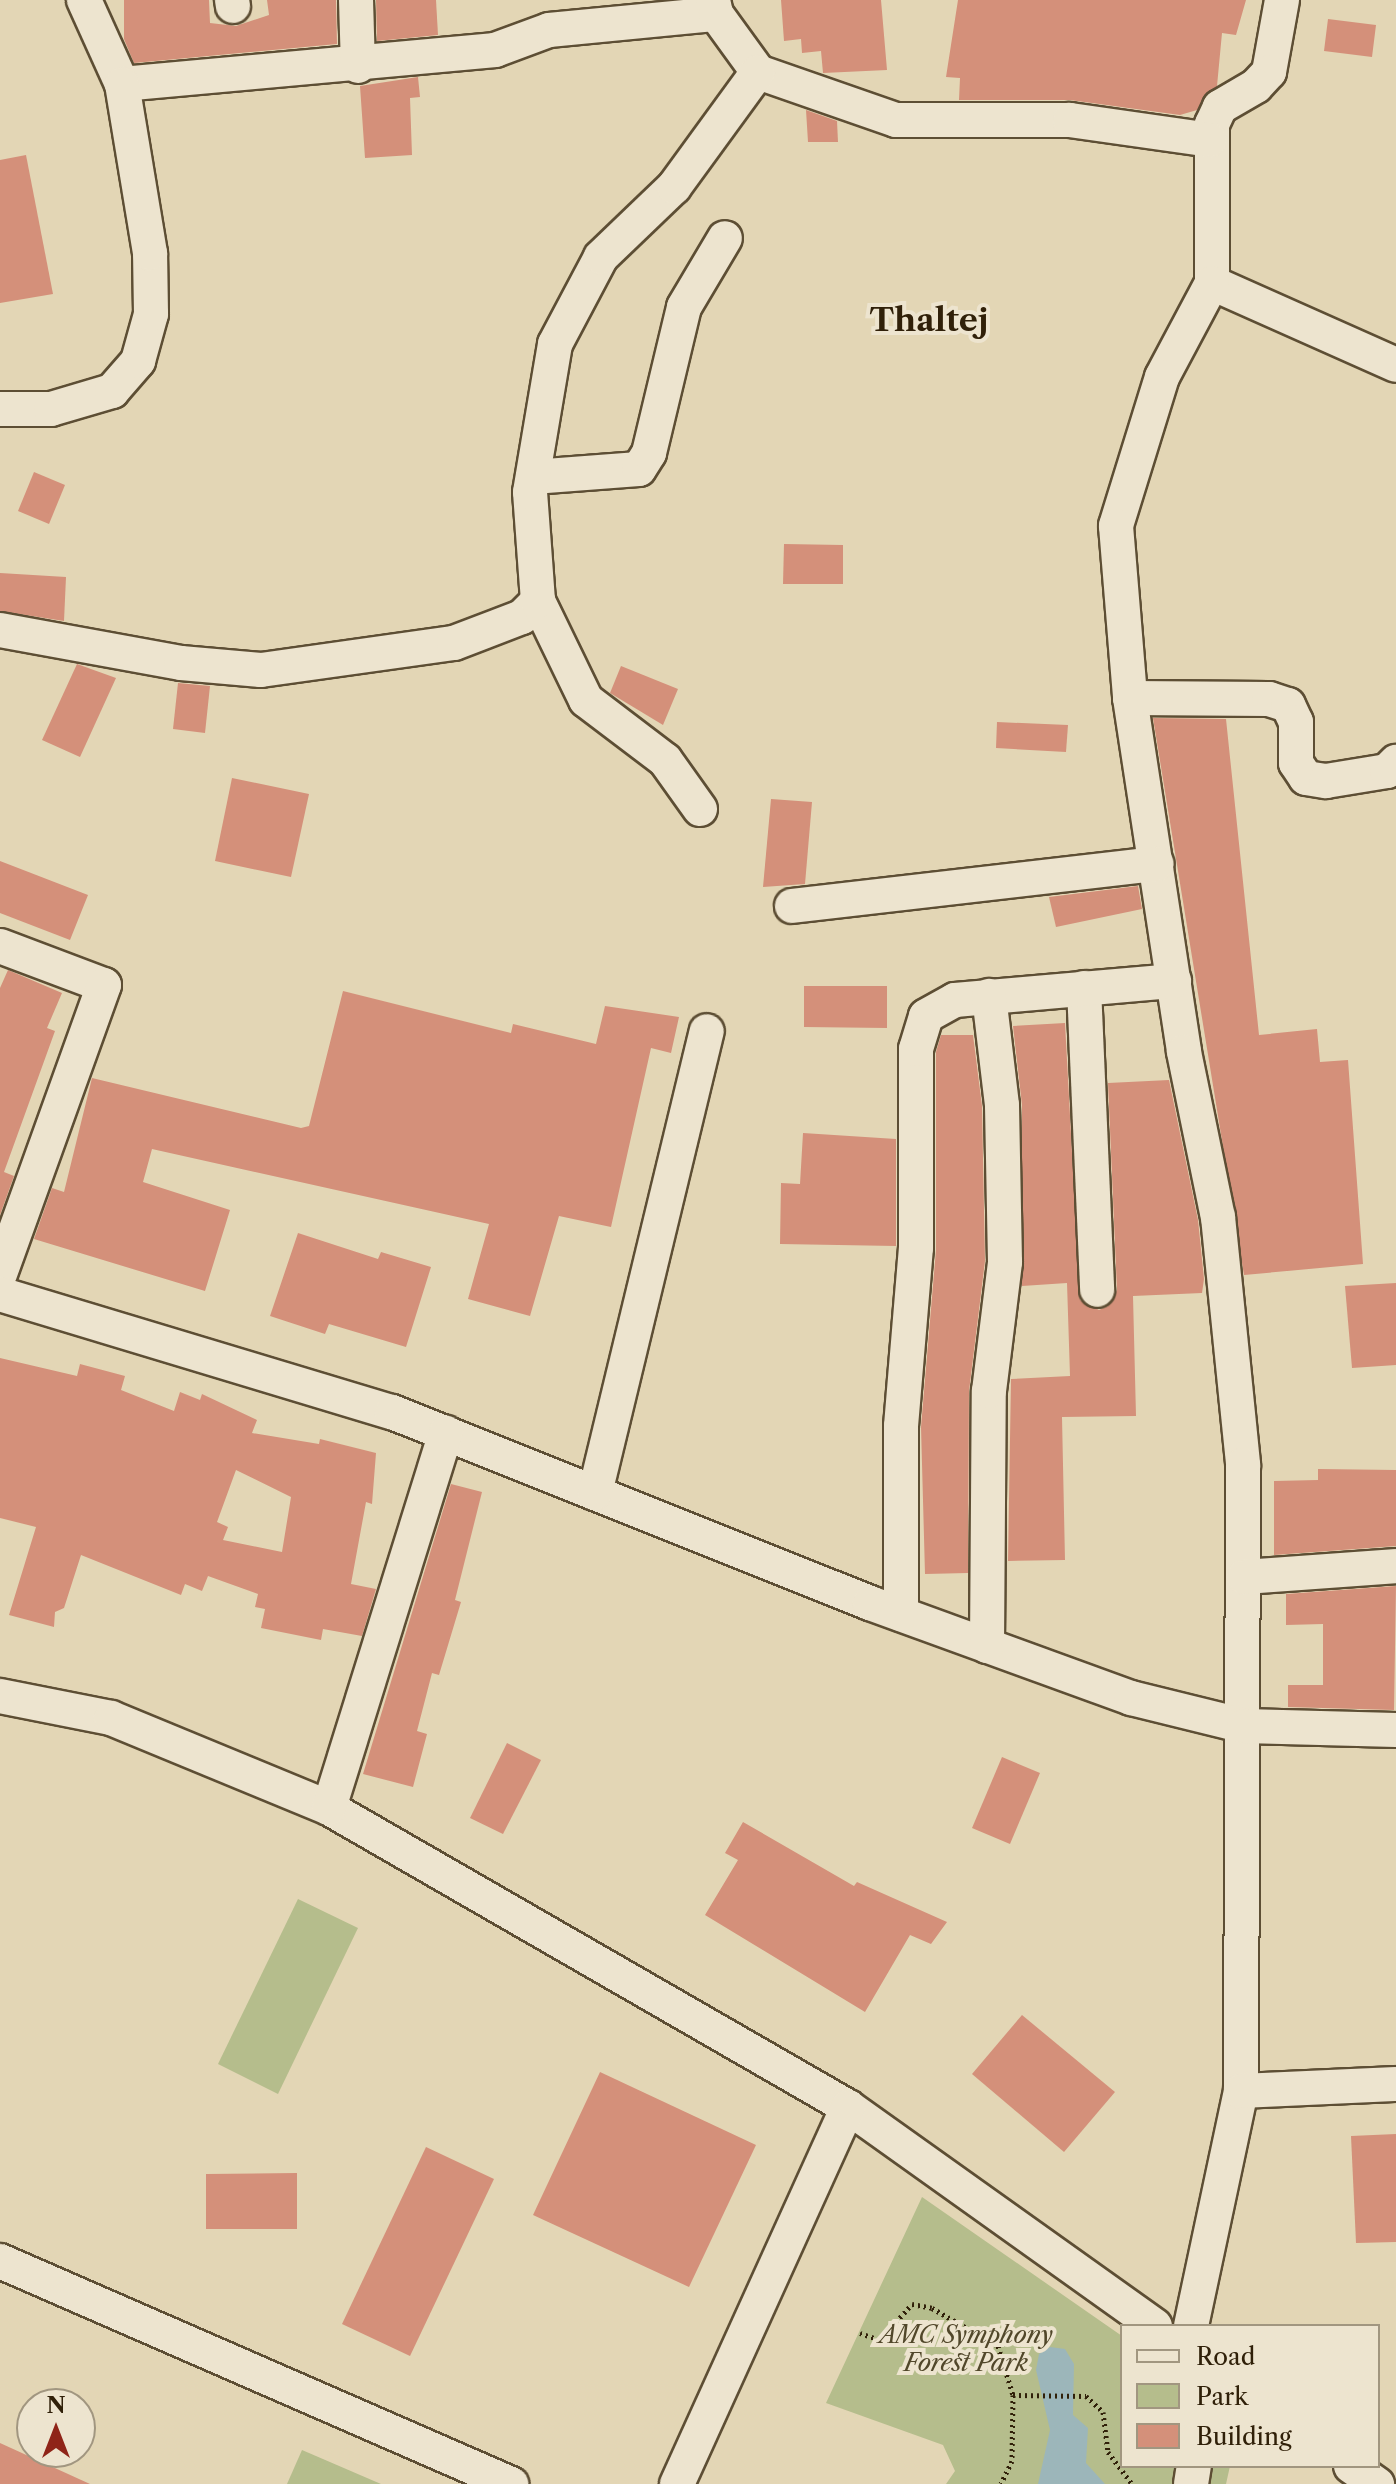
<!DOCTYPE html>
<html>
<head>
<meta charset="utf-8">
<style>
  body { margin:0 }
  #map { position:relative; width:1396px; height:2484px; overflow:hidden; background:#e3d6b5; font-family:"Libre Caslon Text",serif }
  div>[style] { position:absolute }
  [style*='--x'] { left:calc(var(--x)*1px); top:calc(var(--y)*1px); width:calc(var(--w)*1px); rotate:calc(var(--a)*1deg) }
  .green>* { inset:0; background:#b5bd8c }
  .water>* { inset:0; background:#9cb6ba }
  .building>* { inset:0; background:#d4907a }
  .path>* { height:5px; margin-top:-2.5px; transform-origin:0; background:repeating-linear-gradient(90deg,#302009 0 2px,transparent 0 6px) }
  .roads { filter:drop-shadow(2px 0 #5d4e34) drop-shadow(-2px 0 #5d4e34) drop-shadow(0 2px #5d4e34) drop-shadow(0 -2px #5d4e34) }
  .minor>* { height:34px; margin:-17px; padding:0 17px; transform-origin:17px; border-radius:17px; background:#ede4cf }
  span { translate:-50% -50%; white-space:nowrap; text-align:center; line-height:1.15; -webkit-text-stroke:8px #ede4cf; paint-order:stroke }
  .park-label { font-size:24px; color:#51472a; font-style:italic }
  .district-label { font-size:32px; color:#302009; font-weight:700 }
  .legend { position:absolute; left:1120px; top:2324px; width:260px; height:144px; box-sizing:border-box; background:#ede4cf; border:2px solid #a19680; margin:0; padding:10px 14px; list-style:none; font-size:24px; color:#302009 }
  .legend li { display:flex; align-items:center; gap:16px; height:40px }
  .legend b { width:40px; border:2px solid #a19680 }
  .north { position:absolute; left:16px; top:2388px; width:80px; height:80px; box-sizing:border-box; background:#ede4cf; border:2px solid #a19680; border-radius:50%; rotate:0deg; font-size:22px; font-weight:700; line-height:32px; text-align:center; color:#302009 }
  .north::after { content:''; display:block; margin:auto; width:28px; height:36px; background:#8f2418; clip-path:polygon(50% 0,100% 100%,50% 72%,0 100%) }
</style>
</head>
<body>
<div id="map">
  <div class="green">
    <i style="clip-path:polygon(298px 1899px,358px 1928px,278px 2094px,218px 2064px)"></i>
    <i style="clip-path:polygon(922px 2197px,1122px 2336px,1122px 2466px,1230px 2466px,1226px 2484px,946px 2484px,955px 2471px,943px 2445px,826px 2403px)"></i>
    <i style="clip-path:polygon(302px 2450px,381px 2484px,287px 2484px)"></i>
  </div>
  <div class="water">
    <i style="clip-path:polygon(1050px 2347px,1065px 2349px,1074px 2364px,1073px 2415px,1088px 2428px,1086px 2463px,1105px 2484px,1038px 2484px,1050px 2430px,1036px 2370px,1039px 2354px)"></i>
  </div>
  <div class="building">
    <i style="clip-path:polygon(124px 0,209px 0,210px 23px,236px 26px,269px 15px,267px 0,336px 0,337px 44px,134px 63px,124px 39px)"></i>
    <i style="clip-path:polygon(376px 0,436px 0,438px 35px,377px 41px)"></i>
    <i style="clip-path:polygon(781px 0,881px 0,887px 70px,823px 73px,821px 51px,802px 53px,801px 39px,784px 41px)"></i>
    <i style="clip-path:polygon(958px 0,1246px 0,1236px 35px,1222px 33px,1217px 86px,1197px 110px,1180px 115px,1070px 100px,959px 100px,960px 78px,946px 77px)"></i>
    <i style="clip-path:polygon(1328px 19px,1376px 25px,1372px 57px,1324px 51px)"></i>
    <i style="clip-path:polygon(418px 77px,420px 97px,410px 98px,412px 155px,365px 158px,360px 86px)"></i>
    <i style="clip-path:polygon(806px 110px,837px 121px,838px 142px,808px 142px)"></i>
    <i style="clip-path:polygon(26px 155px,53px 294px,0 303px,0 160px)"></i>
    <i style="clip-path:polygon(34px 472px,65px 485px,49px 524px,18px 511px)"></i>
    <i style="clip-path:polygon(784px 544px,843px 545px,843px 584px,783px 584px)"></i>
    <i style="clip-path:polygon(0 573px,66px 577px,64px 621px,0 611px)"></i>
    <i style="clip-path:polygon(77px 664px,116px 678px,80px 757px,42px 740px)"></i>
    <i style="clip-path:polygon(621px 666px,678px 689px,663px 725px,610px 693px)"></i>
    <i style="clip-path:polygon(178px 683px,210px 686px,205px 733px,173px 729px)"></i>
    <i style="clip-path:polygon(1153px 718px,1226px 719px,1259px 1035px,1317px 1029px,1320px 1062px,1348px 1060px,1363px 1264px,1244px 1275px)"></i>
    <i style="clip-path:polygon(997px 722px,1068px 725px,1066px 752px,996px 748px)"></i>
    <i style="clip-path:polygon(232px 778px,309px 794px,291px 877px,215px 861px)"></i>
    <i style="clip-path:polygon(771px 799px,812px 802px,805px 884px,763px 887px)"></i>
    <i style="clip-path:polygon(0 861px,88px 895px,70px 940px,0 913px)"></i>
    <i style="clip-path:polygon(1138px 886px,1142px 909px,1056px 927px,1049px 897px)"></i>
    <i style="clip-path:polygon(8px 970px,62px 993px,47px 1028px,55px 1031px,4px 1172px,14px 1176px,0 1215px,0 988px)"></i>
    <i style="clip-path:polygon(804px 986px,887px 986px,887px 1028px,804px 1027px)"></i>
    <i style="clip-path:polygon(343px 991px,511px 1033px,513px 1024px,596px 1044px,605px 1006px,679px 1017px,671px 1053px,651px 1048px,611px 1227px,559px 1216px,530px 1316px,468px 1299px,489px 1224px,152px 1149px,143px 1182px,230px 1210px,205px 1291px,34px 1239px,52px 1188px,64px 1192px,92px 1078px,301px 1128px,309px 1126px)"></i>
    <i style="clip-path:polygon(1065px 1023px,1080px 1300px,1099px 1310px,1108px 1306px,1117px 1290px,1108px 1083px,1169px 1080px,1198px 1220px,1204px 1279px,1202px 1293px,1133px 1296px,1136px 1416px,1062px 1417px,1065px 1560px,1008px 1561px,1011px 1379px,1070px 1376px,1067px 1283px,1022px 1286px,1022px 1105px,1013px 1026px)"></i>
    <i style="clip-path:polygon(941px 1035px,973px 1035px,982px 1106px,985px 1261px,969px 1391px,968px 1573px,925px 1574px,921px 1427px,936px 1250px,936px 1052px)"></i>
    <i style="clip-path:polygon(803px 1133px,896px 1139px,896px 1246px,780px 1244px,781px 1183px,800px 1184px)"></i>
    <i style="clip-path:polygon(298px 1233px,378px 1259px,381px 1252px,431px 1267px,406px 1347px,329px 1324px,325px 1334px,270px 1316px)"></i>
    <i style="clip-path:polygon(1396px 1283px,1396px 1365px,1352px 1368px,1345px 1286px)"></i>
    <i style="clip-path:polygon(evenodd,0 1358px,77px 1376px,80px 1364px,125px 1376px,121px 1390px,174px 1411px,180px 1392px,200px 1400px,202px 1394px,257px 1420px,252px 1433px,319px 1444px,320px 1439px,376px 1453px,372px 1504px,366px 1502px,351px 1584px,376px 1589px,362px 1636px,323px 1629px,321px 1640px,261px 1628px,265px 1609px,255px 1607px,258px 1594px,208px 1576px,202px 1591px,185px 1584px,181px 1595px,81px 1555px,64px 1608px,55px 1612px,54px 1627px,9px 1615px,36px 1527px,0 1518px,0 1358px,236px 1470px,291px 1497px,282px 1552px,223px 1540px,228px 1527px,217px 1522px,236px 1470px)"></i>
    <i style="clip-path:polygon(1318px 1469px,1396px 1470px,1396px 1546px,1274px 1555px,1274px 1481px,1318px 1480px)"></i>
    <i style="clip-path:polygon(451px 1484px,482px 1492px,455px 1600px,461px 1602px,439px 1675px,432px 1673px,417px 1731px,427px 1734px,413px 1787px,363px 1774px)"></i>
    <i style="clip-path:polygon(1396px 1586px,1394px 1710px,1288px 1707px,1288px 1685px,1323px 1685px,1323px 1624px,1286px 1625px,1286px 1594px)"></i>
    <i style="clip-path:polygon(507px 1743px,541px 1760px,503px 1834px,470px 1818px)"></i>
    <i style="clip-path:polygon(1002px 1757px,1040px 1773px,1010px 1844px,972px 1828px)"></i>
    <i style="clip-path:polygon(743px 1822px,854px 1886px,857px 1882px,947px 1922px,931px 1944px,910px 1935px,865px 2012px,705px 1915px,738px 1860px,725px 1853px)"></i>
    <i style="clip-path:polygon(1022px 2015px,1115px 2092px,1064px 2152px,972px 2074px)"></i>
    <i style="clip-path:polygon(600px 2072px,756px 2145px,689px 2287px,533px 2215px)"></i>
    <i style="clip-path:polygon(1396px 2134px,1396px 2242px,1356px 2243px,1351px 2136px)"></i>
    <i style="clip-path:polygon(426px 2147px,494px 2179px,410px 2356px,342px 2324px)"></i>
    <i style="clip-path:polygon(297px 2173px,297px 2229px,206px 2229px,206px 2174px)"></i>
    <i style="clip-path:polygon(0 2443px,90px 2484px,0 2484px)"></i>
  </div>
  <div class="path">
    <i style="--x:860;--y:2333;--w:21;--a:19"></i>
    <i style="--x:880;--y:2340;--w:48;--a:-48.4"></i>
    <i style="--x:912;--y:2304;--w:20;--a:11"></i>
    <i style="--x:932;--y:2308;--w:76;--a:29.9"></i>
    <i style="--x:998;--y:2346;--w:51;--a:73"></i>
    <i style="--x:1013;--y:2395;--w:66;--a:90.9"></i>
    <i style="--x:1012;--y:2461;--w:25;--a:116"></i>
    <i style="--x:1013;--y:2395;--w:73;--a:0.8"></i>
    <i style="--x:1086;--y:2396;--w:23;--a:43"></i>
    <i style="--x:1103;--y:2412;--w:40;--a:82.9"></i>
    <i style="--x:1108;--y:2452;--w:40;--a:53"></i>
  </div>
  <div class="roads">
    <div class="minor">
      <i style="--x:84;--y:0;--w:92;--a:65.7"></i>
      <i style="--x:122;--y:84;--w:375;--a:-5.2"></i>
      <i style="--x:495;--y:50;--w:58;--a:-20.3"></i>
      <i style="--x:549;--y:30;--w:168;--a:-5.5"></i>
      <i style="--x:716;--y:14;--w:14;--a:-102"></i>
      <i style="--x:232;--y:0;--w:6;--a:81"></i>
      <i style="--x:356;--y:0;--w:66;--a:88.3"></i>
      <i style="--x:1282;--y:0;--w:73;--a:100.2"></i>
      <i style="--x:1269;--y:72;--w:19;--a:133"></i>
      <i style="--x:1256;--y:86;--w:42;--a:149.7"></i>
      <i style="--x:1220;--y:107;--w:19;--a:115"></i>
      <i style="--x:1212;--y:124;--w:159;--a:90"></i>
      <i style="--x:1212;--y:283;--w:201;--a:24"></i>
      <i style="--x:716;--y:14;--w:72;--a:54.1"></i>
      <i style="--x:758;--y:72;--w:146;--a:19.2"></i>
      <i style="--x:896;--y:120;--w:174;--a:0"></i>
      <i style="--x:1070;--y:120;--w:141;--a:8.1"></i>
      <i style="--x:1212;--y:283;--w:106;--a:118"></i>
      <i style="--x:1162;--y:377;--w:156;--a:107.2"></i>
      <i style="--x:1116;--y:526;--w:173;--a:85.3"></i>
      <i style="--x:1130;--y:698;--w:358;--a:81.3"></i>
      <i style="--x:1184;--y:1052;--w:168;--a:78.4"></i>
      <i style="--x:1218;--y:1217;--w:249;--a:84.2"></i>
      <i style="--x:1243;--y:1465;--w:626;--a:90.18"></i>
      <i style="--x:0;--y:409;--w:51;--a:0"></i>
      <i style="--x:51;--y:409;--w:64;--a:-16.4"></i>
      <i style="--x:112;--y:391;--w:40;--a:-49"></i>
      <i style="--x:138;--y:361;--w:49;--a:-74.5"></i>
      <i style="--x:151;--y:314;--w:61;--a:-90.9"></i>
      <i style="--x:150;--y:253;--w:171;--a:-99.4"></i>
      <i style="--x:533;--y:477;--w:106;--a:-4.3"></i>
      <i style="--x:639;--y:469;--w:19;--a:-58"></i>
      <i style="--x:649;--y:453;--w:150;--a:-76.5"></i>
      <i style="--x:684;--y:307;--w:80;--a:-59.3"></i>
      <i style="--x:0;--y:630;--w:184;--a:10.3"></i>
      <i style="--x:181;--y:663;--w:80;--a:5"></i>
      <i style="--x:261;--y:670;--w:195;--a:-8"></i>
      <i style="--x:454;--y:643;--w:73;--a:-20.9"></i>
      <i style="--x:522;--y:617;--w:23;--a:-45"></i>
      <i style="--x:1130;--y:698;--w:139;--a:0.4"></i>
      <i style="--x:1269;--y:699;--w:20;--a:18"></i>
      <i style="--x:1288;--y:705;--w:19;--a:65"></i>
      <i style="--x:1296;--y:722;--w:41;--a:90"></i>
      <i style="--x:1296;--y:763;--w:18;--a:56"></i>
      <i style="--x:1306;--y:778;--w:20;--a:9"></i>
      <i style="--x:1326;--y:781;--w:62;--a:-9.3"></i>
      <i style="--x:1387;--y:771;--w:13;--a:-45"></i>
      <i style="--x:700;--y:809;--w:60;--a:-125.5"></i>
      <i style="--x:665;--y:760;--w:99;--a:-142.8"></i>
      <i style="--x:586;--y:700;--w:110;--a:-115.9"></i>
      <i style="--x:538;--y:601;--w:109;--a:-94.2"></i>
      <i style="--x:530;--y:492;--w:150;--a:-80.4"></i>
      <i style="--x:555;--y:344;--w:98;--a:-62.1"></i>
      <i style="--x:601;--y:257;--w:101;--a:-43.8"></i>
      <i style="--x:674;--y:187;--w:142;--a:-53.9"></i>
      <i style="--x:792;--y:906;--w:367;--a:-6.6"></i>
      <i style="--x:0;--y:946;--w:111;--a:20.6"></i>
      <i style="--x:104;--y:985;--w:307;--a:109.8"></i>
      <i style="--x:1084;--y:988;--w:302;--a:87.5"></i>
      <i style="--x:0;--y:1294;--w:409;--a:16.8"></i>
      <i style="--x:392;--y:1412;--w:515;--a:21.78"></i>
      <i style="--x:870;--y:1603;--w:278;--a:20"></i>
      <i style="--x:1131;--y:1698;--w:116;--a:13.9"></i>
      <i style="--x:1244;--y:1726;--w:152;--a:1.5"></i>
      <i style="--x:595;--y:1493;--w:475;--a:-76.4"></i>
      <i style="--x:1244;--y:1577;--w:152;--a:-4.1"></i>
      <i style="--x:901;--y:1614;--w:188;--a:-90"></i>
      <i style="--x:901;--y:1426;--w:179;--a:-85.2"></i>
      <i style="--x:916;--y:1248;--w:199;--a:-90"></i>
      <i style="--x:916;--y:1049;--w:34;--a:-73"></i>
      <i style="--x:926;--y:1016;--w:33;--a:-29"></i>
      <i style="--x:955;--y:1000;--w:220;--a:-5"></i>
      <i style="--x:987;--y:1646;--w:255;--a:-89.6"></i>
      <i style="--x:989;--y:1391;--w:130;--a:-82.9"></i>
      <i style="--x:1005;--y:1262;--w:157;--a:-91.1"></i>
      <i style="--x:1002;--y:1105;--w:110;--a:-96.8"></i>
      <i style="--x:0;--y:1696;--w:113;--a:11.2"></i>
      <i style="--x:111;--y:1718;--w:236;--a:22.4"></i>
      <i style="--x:329;--y:1808;--w:599;--a:29.95"></i>
      <i style="--x:848;--y:2107;--w:377;--a:35.5"></i>
      <i style="--x:329;--y:1808;--w:393;--a:-72.7"></i>
      <i style="--x:0;--y:2261;--w:558;--a:23.58"></i>
      <i style="--x:1191;--y:2326;--w:240;--a:-78"></i>
      <i style="--x:1241;--y:2091;--w:155;--a:-2.6"></i>
      <i style="--x:1351;--y:2466;--w:32;--a:35"></i>
      <i style="--x:677;--y:2484;--w:414;--a:-65.6"></i>
      <i style="--x:1191;--y:2484;--w:18;--a:-81"></i>
    </div>
  </div>
  <div class="park-label">
    <span style="left:966px;top:2349px">AMC Symphony<br>Forest Park</span>
  </div>
  <div class="district-label">
    <span style="left:929px;top:320px">Thaltej</span>
  </div>
  <ul class="legend">
  <li><b style="height:10px;background:#ede4cf"></b>Road</li>
  <li><b style="height:22px;background:#b5bd8c"></b>Park</li>
  <li><b style="height:22px;background:#d4907a"></b>Building</li>
  </ul>
  <div class="north">N</div>
</div>
</body>
</html>
